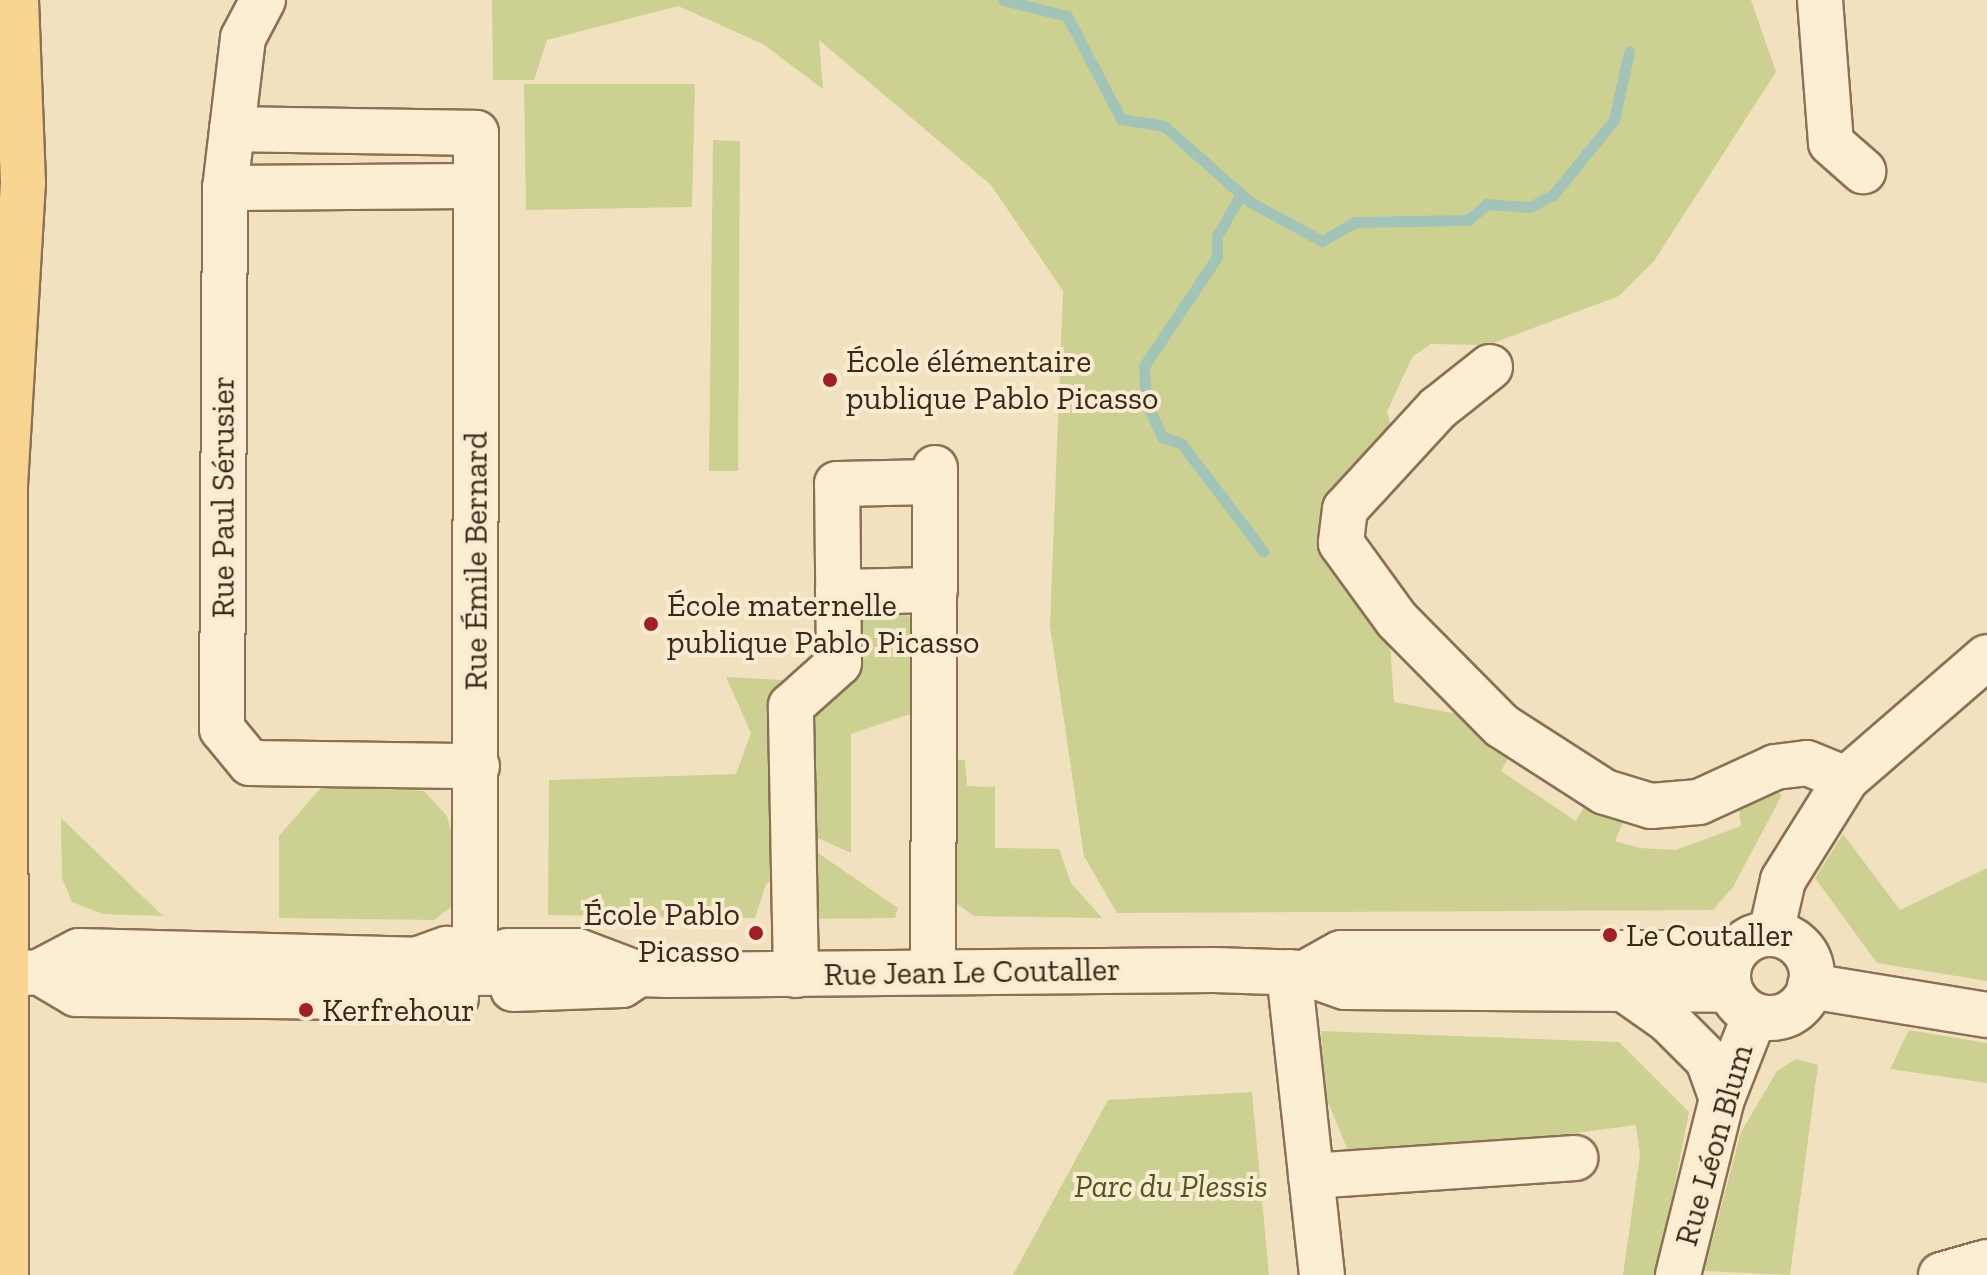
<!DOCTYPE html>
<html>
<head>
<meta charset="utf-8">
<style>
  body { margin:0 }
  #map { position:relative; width:1987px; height:1275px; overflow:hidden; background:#f2e1be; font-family:"Zilla Slab",serif }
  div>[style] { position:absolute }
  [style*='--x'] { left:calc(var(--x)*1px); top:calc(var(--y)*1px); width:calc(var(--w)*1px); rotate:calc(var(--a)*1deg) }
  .green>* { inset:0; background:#ccd191 }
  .stream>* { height:11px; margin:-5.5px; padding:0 5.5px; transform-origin:5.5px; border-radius:5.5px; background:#a2c3b8 }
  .roads { filter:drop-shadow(2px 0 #8c7055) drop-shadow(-2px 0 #8c7055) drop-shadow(0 2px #8c7055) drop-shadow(0 -2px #8c7055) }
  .minor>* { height:44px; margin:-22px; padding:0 22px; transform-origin:22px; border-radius:22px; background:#fceed2 }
  .minor>.ring { margin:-22px; padding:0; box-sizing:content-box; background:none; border:44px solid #fceed2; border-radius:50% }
  .major>* { height:44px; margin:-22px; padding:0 22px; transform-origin:22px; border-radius:22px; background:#f9d592 }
  .dots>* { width:22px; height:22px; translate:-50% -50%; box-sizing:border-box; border:4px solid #f9ebcf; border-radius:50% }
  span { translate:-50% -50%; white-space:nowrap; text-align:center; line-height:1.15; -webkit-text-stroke:8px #f9ebcf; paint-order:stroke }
  .poi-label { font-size:32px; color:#3a291b }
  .left { translate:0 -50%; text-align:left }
  .right { translate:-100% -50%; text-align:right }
  .street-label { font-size:32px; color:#3a291b }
  .park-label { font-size:32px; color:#4c5920; font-style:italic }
</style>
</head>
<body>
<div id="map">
  <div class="green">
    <i style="clip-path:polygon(492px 0,1751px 0,1776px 72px,1654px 261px,1619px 296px,1488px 345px,1431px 344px,1413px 356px,1387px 411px,1393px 435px,1334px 501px,1390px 643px,1394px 702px,1462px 715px,1516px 745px,1501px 771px,1576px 821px,1591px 794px,1628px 811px,1615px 841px,1640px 848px,1676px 850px,1741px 826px,1737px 796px,1772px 786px,1782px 795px,1733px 887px,1713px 910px,1117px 913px,1084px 856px,1050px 626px,1063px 291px,991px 185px,819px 40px,823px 89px,763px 44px,678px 6px,547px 40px,534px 80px,493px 80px)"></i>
    <i style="clip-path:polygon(524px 84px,695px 84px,692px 207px,526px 210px)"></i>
    <i style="clip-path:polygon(713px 140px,740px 141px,738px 471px,709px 471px)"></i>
    <i style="clip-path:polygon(849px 604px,892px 607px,916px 621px,916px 712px,851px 734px,851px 853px,794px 827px,783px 873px,766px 884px,755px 918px,548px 915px,549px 780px,736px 774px,751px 733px,726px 677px,840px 683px)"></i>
    <i style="clip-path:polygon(951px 759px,965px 760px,967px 786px,995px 787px,995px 848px,1059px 849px,1071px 883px,1102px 918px,974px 916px,952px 900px)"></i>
    <i style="clip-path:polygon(325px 783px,424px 791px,447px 816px,456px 851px,454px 905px,434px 920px,279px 918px,279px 836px)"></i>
    <i style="clip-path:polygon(61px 818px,163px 916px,103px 914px,72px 902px,62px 878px)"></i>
    <i style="clip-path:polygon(1843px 834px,1900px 910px,1987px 868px,1987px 981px,1877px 963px,1815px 878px)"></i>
    <i style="clip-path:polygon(802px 842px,898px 908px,895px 918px,805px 919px)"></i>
    <i style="clip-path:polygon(1909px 1030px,1987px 1043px,1987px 1083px,1890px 1069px)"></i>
    <i style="clip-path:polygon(1321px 1031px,1619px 1042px,1689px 1112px,1657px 1275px,1623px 1275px,1640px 1155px,1636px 1125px,1402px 1156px,1349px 1153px,1324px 1092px)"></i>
    <i style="clip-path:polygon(1796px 1059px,1818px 1065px,1790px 1275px,1704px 1271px,1741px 1132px,1777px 1071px)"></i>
    <i style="clip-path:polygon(1252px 1092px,1269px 1275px,1013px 1275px,1108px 1100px)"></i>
  </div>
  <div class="stream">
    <i style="--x:1003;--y:0;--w:66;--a:14"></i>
    <i style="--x:1067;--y:16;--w:116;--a:62.3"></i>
    <i style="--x:1121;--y:119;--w:44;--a:9.2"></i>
    <i style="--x:1164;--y:126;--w:115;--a:41.5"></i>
    <i style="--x:1250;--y:202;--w:82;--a:28.4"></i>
    <i style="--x:1322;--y:241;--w:38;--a:-30"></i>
    <i style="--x:1355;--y:222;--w:113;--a:-1"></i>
    <i style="--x:1468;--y:220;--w:25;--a:-40"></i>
    <i style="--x:1487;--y:204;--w:43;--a:4"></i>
    <i style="--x:1530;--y:207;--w:26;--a:-28"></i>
    <i style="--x:1553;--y:195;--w:97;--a:-50.9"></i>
    <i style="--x:1614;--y:120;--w:70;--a:-77.6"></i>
    <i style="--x:1241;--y:194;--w:48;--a:119.7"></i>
    <i style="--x:1217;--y:236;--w:21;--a:90"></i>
    <i style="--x:1217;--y:257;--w:131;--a:123.8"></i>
    <i style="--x:1144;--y:366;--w:36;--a:87"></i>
    <i style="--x:1146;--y:402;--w:38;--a:65"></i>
    <i style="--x:1162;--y:437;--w:20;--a:18"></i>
    <i style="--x:1181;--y:443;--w:136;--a:52.8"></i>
  </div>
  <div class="roads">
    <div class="minor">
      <i style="--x:263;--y:0;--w:43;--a:117.8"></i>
      <i style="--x:243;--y:38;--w:151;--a:96.8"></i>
      <i style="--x:225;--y:188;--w:541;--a:90.32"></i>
      <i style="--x:222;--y:729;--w:44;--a:50.5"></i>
      <i style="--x:250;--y:763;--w:227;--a:0.8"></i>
      <i style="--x:1820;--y:0;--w:143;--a:85.6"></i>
      <i style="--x:1831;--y:143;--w:43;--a:41.2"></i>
      <i style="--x:232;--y:129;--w:244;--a:0.9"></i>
      <i style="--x:476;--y:133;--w:802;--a:90.07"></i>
      <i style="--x:225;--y:188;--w:250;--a:-0.5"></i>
      <i style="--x:1490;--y:367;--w:66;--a:141.7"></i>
      <i style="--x:1438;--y:408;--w:137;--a:132.6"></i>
      <i style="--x:1345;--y:509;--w:34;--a:97"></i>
      <i style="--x:1341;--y:543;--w:95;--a:54"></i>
      <i style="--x:1397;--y:620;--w:149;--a:45.3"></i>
      <i style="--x:1502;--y:726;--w:122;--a:32.7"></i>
      <i style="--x:1605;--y:792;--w:48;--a:16.9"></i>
      <i style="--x:1651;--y:806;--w:48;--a:-4.8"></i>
      <i style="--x:1699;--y:802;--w:84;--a:-24.7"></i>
      <i style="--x:1775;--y:767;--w:32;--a:-7"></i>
      <i style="--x:1807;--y:763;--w:42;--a:22.3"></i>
      <i style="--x:838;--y:592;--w:97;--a:-1.2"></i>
      <i style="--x:1771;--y:933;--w:54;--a:-77.2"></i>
      <i style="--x:1783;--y:880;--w:119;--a:-58"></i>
      <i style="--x:1846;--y:779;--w:186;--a:-40.9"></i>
      <i class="ring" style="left:1728px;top:934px;width:40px;height:40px"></i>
      <i style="--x:507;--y:951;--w:71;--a:0"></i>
      <i style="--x:578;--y:951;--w:65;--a:20.7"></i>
      <i style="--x:639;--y:974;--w:29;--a:2"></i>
      <i style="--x:668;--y:975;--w:546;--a:-0.52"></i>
      <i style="--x:1214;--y:970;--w:91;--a:1.9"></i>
      <i style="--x:1305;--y:973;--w:42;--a:19.3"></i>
      <i style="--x:1345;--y:987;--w:385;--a:0.4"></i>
      <i style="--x:933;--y:971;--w:503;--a:-89.77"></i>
      <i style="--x:39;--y:972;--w:43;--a:30.7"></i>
      <i style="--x:76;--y:994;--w:380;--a:0.6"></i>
      <i style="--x:1289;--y:972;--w:305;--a:83.8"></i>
      <i style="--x:1305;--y:973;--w:41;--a:-29.1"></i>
      <i style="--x:1341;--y:953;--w:393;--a:0"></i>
      <i style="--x:4;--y:974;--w:35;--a:-3"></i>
      <i style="--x:39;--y:972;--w:45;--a:-27.7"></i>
      <i style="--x:79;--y:951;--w:337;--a:1.5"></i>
      <i style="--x:416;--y:960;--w:33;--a:-20"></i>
      <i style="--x:414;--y:974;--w:131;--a:-0.9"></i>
      <i style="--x:796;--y:975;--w:269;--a:-91.1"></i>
      <i style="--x:791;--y:706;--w:64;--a:-41.9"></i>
      <i style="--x:839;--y:663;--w:179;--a:-90.6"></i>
      <i style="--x:837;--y:484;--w:98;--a:-1.2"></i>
      <i style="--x:1810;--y:986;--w:179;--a:9.3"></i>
      <i style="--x:1621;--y:987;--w:57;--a:35.1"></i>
      <i style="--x:1668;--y:1020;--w:57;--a:45"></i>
      <i style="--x:1708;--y:1060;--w:41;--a:70.3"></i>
      <i style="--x:513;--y:989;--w:109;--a:-2.1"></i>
      <i style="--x:622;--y:985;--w:20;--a:-33"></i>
      <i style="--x:1311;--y:1176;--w:265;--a:-3.9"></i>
      <i style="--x:1678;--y:1275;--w:181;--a:-76"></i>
      <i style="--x:1722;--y:1099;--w:90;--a:-68.6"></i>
      <i style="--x:1941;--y:1275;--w:48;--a:-15.8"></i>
    </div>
    <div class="major">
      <i style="--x:6;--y:1275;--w:790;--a:-90.07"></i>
      <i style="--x:5;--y:485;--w:303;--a:-86.6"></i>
      <i style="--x:23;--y:183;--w:183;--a:-92.2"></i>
    </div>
  </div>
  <div class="dots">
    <i style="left:830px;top:380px;background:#a11f25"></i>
    <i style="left:651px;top:624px;background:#a11f25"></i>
    <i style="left:756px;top:933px;background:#a11f25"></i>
    <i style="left:1610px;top:935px;background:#a11f25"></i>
    <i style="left:306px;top:1010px;background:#a11f25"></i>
  </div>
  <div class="poi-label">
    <span class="left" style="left:846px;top:380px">École élémentaire<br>publique Pablo Picasso</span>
    <span class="left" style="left:667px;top:624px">École maternelle<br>publique Pablo Picasso</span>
    <span class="right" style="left:740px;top:933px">École Pablo<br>Picasso</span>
    <span class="left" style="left:1626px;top:935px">Le Coutaller</span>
    <span class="left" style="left:322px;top:1010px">Kerfrehour</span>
  </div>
  <div class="street-label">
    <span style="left:223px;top:497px;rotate:-90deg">Rue Paul Sérusier</span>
    <span style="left:476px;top:561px;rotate:-90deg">Rue Émile Bernard</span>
    <span style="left:972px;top:972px;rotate:-1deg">Rue Jean Le Coutaller</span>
    <span style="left:1714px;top:1145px;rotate:-74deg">Rue Léon Blum</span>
  </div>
  <div class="park-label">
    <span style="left:1171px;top:1186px">Parc du Plessis</span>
  </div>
</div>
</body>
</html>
